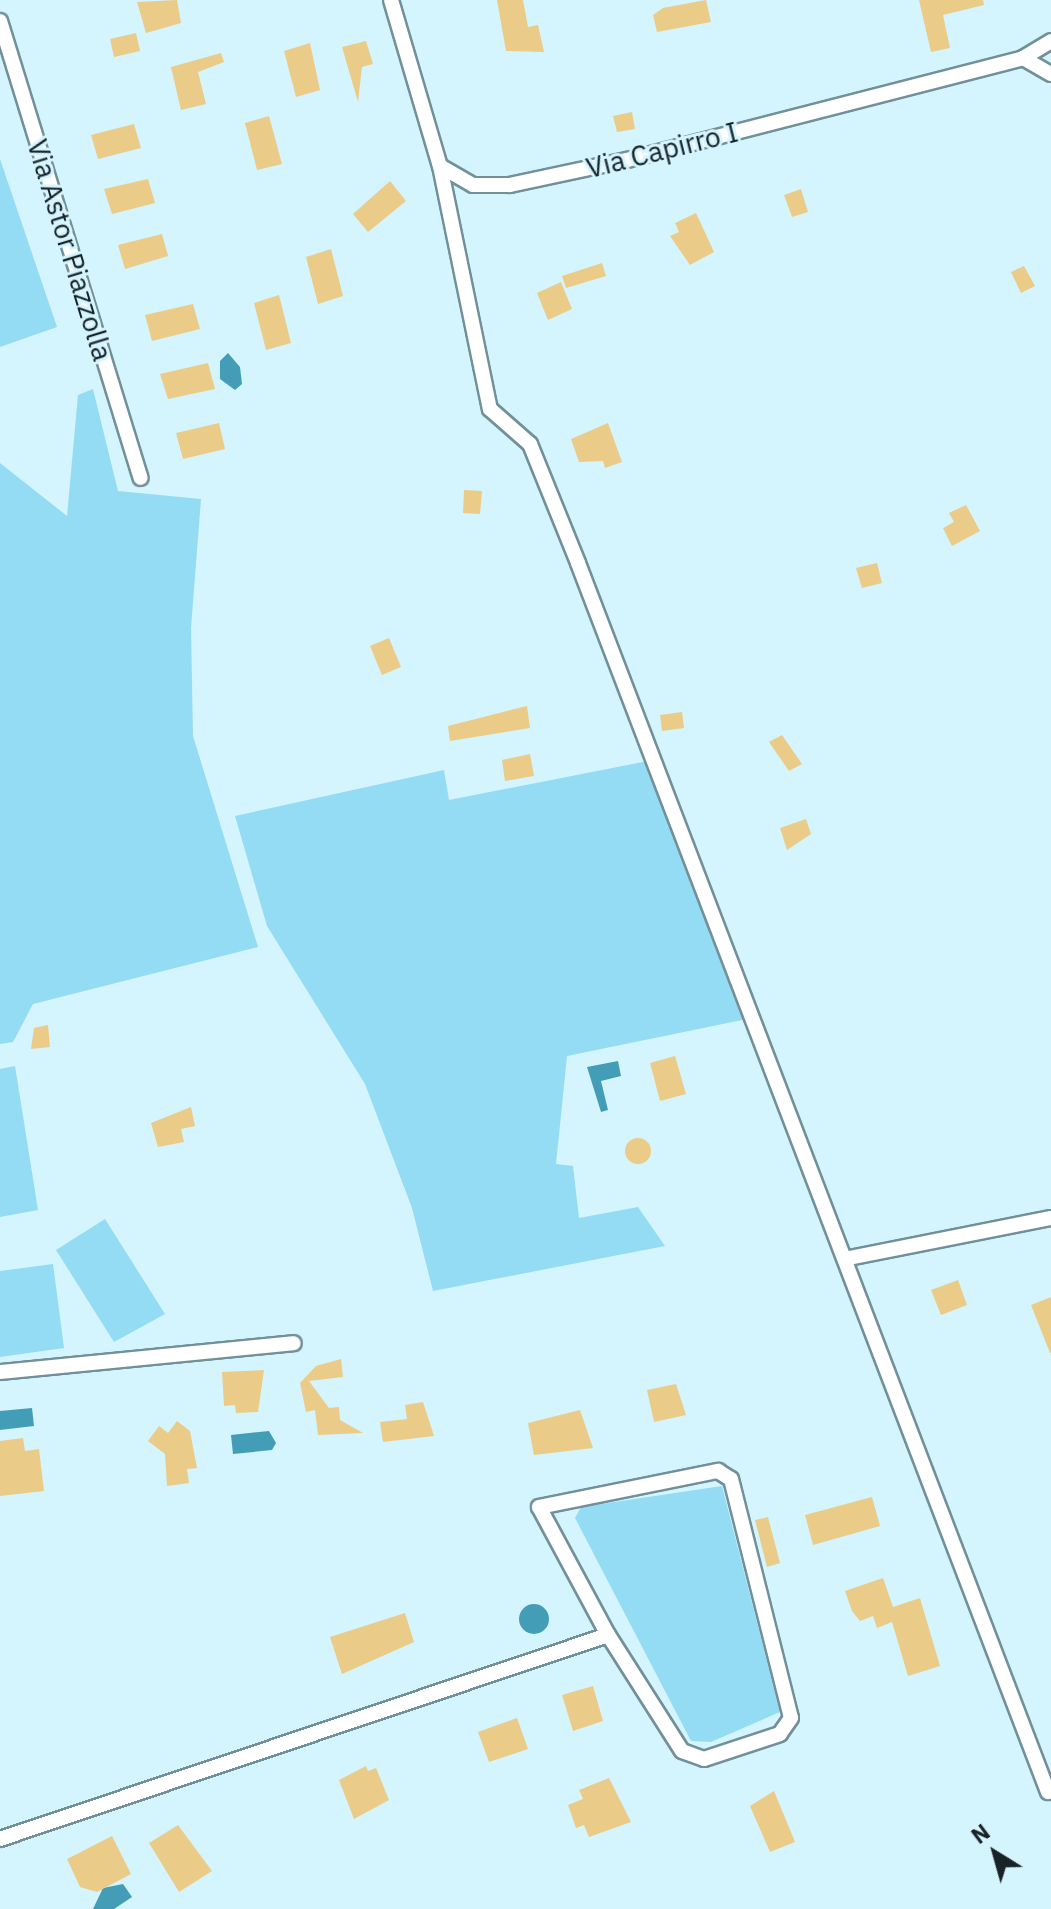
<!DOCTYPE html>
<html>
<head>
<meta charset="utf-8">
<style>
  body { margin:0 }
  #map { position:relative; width:1051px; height:1909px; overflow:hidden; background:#d4f4fe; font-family:"IBM Plex Sans",sans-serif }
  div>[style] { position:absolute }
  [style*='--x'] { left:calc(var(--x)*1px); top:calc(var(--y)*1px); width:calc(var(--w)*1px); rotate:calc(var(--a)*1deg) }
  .green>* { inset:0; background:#94dcf3 }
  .water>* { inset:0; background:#449db6 }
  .round { border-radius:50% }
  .building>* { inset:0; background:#ebcb88 }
  .roads { filter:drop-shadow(2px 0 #729099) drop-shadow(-2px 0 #729099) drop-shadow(0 2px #729099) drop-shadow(0 -2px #729099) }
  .minor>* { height:14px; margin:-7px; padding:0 7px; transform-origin:7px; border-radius:7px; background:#fff }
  span { translate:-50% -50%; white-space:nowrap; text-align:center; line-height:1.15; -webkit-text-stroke:6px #d4f4fe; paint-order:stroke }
  .street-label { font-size:28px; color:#172327 }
  .north { position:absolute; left:955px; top:1813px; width:80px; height:80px; -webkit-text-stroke:6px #d4f4fe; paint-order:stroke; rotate:323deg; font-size:22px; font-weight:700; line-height:32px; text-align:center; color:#172327 }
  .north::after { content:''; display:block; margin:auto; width:28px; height:36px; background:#172327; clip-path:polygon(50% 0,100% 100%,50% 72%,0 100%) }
</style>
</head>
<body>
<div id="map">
  <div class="green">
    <i style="clip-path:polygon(0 159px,57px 327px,0 347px)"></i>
    <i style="clip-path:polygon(93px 389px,118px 491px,201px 499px,191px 628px,193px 736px,258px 947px,33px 1004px,13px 1042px,0 1044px,0 463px,67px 516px,78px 395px)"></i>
    <i style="clip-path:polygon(648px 761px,747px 1019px,567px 1056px,556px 1164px,573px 1166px,579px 1218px,638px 1207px,665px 1246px,433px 1291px,412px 1208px,365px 1084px,267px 926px,235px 816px,444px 770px,449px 800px)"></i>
    <i style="clip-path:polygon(15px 1066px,38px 1210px,0 1217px,0 1069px)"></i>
    <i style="clip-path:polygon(105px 1219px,165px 1314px,114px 1342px,56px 1250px)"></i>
    <i style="clip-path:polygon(53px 1264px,64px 1348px,0 1357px,0 1271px)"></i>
    <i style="clip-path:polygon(722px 1486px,780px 1712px,711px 1742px,691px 1741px,575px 1518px,581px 1507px)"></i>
  </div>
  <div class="water">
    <i style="clip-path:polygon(228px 353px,240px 367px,242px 384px,235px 390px,220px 379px,220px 361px)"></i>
    <i style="clip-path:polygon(618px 1061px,621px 1076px,601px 1081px,608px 1110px,601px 1112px,587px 1067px)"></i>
    <i style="clip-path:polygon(32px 1408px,34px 1426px,0 1430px,0 1411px)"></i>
    <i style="clip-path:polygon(269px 1431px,276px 1443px,272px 1450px,233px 1454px,231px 1435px)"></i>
    <i class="round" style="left:519px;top:1604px;width:30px;height:30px"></i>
    <i style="clip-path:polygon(123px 1884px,132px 1897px,114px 1909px,93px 1909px,103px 1888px)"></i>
  </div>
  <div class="building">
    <i style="clip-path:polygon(177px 0,181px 23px,146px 33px,137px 2px)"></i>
    <i style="clip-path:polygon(497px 0,523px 0,528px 27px,538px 25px,544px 52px,506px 51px)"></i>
    <i style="clip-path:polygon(706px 0,711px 22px,657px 32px,653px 15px,663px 8px)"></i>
    <i style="clip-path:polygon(919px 0,983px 0,984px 5px,943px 15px,950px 48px,931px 52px)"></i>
    <i style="clip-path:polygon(136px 33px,140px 51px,114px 57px,110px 39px)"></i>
    <i style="clip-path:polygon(366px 41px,373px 64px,362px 67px,358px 102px,342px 47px)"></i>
    <i style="clip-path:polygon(310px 43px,320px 90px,296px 97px,284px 51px)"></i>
    <i style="clip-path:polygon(221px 53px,224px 62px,198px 72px,206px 104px,181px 110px,171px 67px)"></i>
    <i style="clip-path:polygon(632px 112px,635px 129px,617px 132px,613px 116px)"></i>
    <i style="clip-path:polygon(269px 116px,282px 164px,257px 170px,245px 123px)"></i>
    <i style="clip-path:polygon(134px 124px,141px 148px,98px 159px,91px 135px)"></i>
    <i style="clip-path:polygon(148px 179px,155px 203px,112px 214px,104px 189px)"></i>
    <i style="clip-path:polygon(390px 181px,406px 201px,368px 232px,353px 214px)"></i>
    <i style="clip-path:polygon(801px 189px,808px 212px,792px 217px,784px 195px)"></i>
    <i style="clip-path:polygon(696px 213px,714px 252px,690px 265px,670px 236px,679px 232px,675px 223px)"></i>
    <i style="clip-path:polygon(162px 234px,168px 256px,125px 269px,118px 245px)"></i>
    <i style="clip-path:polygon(331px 249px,343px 296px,318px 304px,306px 257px)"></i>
    <i style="clip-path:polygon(602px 263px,606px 276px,566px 288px,562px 276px)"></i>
    <i style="clip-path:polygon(1024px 266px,1035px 286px,1021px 293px,1011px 272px)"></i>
    <i style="clip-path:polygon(561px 282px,572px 309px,548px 320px,537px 293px)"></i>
    <i style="clip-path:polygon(279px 295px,291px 343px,266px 350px,254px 303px)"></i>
    <i style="clip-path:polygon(193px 304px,200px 329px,152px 341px,145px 315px)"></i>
    <i style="clip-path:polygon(208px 363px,215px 389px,168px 399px,160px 374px)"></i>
    <i style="clip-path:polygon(219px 423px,225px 449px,183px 459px,176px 433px)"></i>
    <i style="clip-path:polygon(608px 423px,622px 462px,605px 468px,603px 461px,579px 462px,571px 439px)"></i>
    <i style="clip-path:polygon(464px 490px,482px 491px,480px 514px,463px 513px)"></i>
    <i style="clip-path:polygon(966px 505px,980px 531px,952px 546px,943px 528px,954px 522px,949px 513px)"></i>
    <i style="clip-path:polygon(877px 563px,882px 583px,862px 588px,856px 568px)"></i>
    <i style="clip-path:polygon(389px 638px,401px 667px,382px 675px,370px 646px)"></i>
    <i style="clip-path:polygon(527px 706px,530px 728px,450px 741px,448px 726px)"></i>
    <i style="clip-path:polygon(682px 712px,684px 728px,662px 731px,660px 715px)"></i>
    <i style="clip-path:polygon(782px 735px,802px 764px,789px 771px,769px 742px)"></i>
    <i style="clip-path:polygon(530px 754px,534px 776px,505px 781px,502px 760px)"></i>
    <i style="clip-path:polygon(806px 819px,811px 834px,787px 850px,780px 828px)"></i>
    <i style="clip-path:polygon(48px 1025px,50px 1047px,31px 1049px,34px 1028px)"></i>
    <i style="clip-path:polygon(675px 1056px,686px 1094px,660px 1101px,650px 1063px)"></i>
    <i style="clip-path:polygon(191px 1107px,195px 1126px,181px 1129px,184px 1142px,158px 1147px,151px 1123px)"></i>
    <i class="round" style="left:625px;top:1138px;width:26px;height:26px"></i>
    <i style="clip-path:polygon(958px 1280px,967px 1305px,941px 1315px,931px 1290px)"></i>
    <i style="clip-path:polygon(1051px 1297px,1051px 1353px,1050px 1353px,1031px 1305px)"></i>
    <i style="clip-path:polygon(341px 1359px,343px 1377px,309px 1381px,329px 1408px,339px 1407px,340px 1420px,363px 1433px,318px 1435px,315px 1410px,306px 1412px,300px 1383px,316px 1366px)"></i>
    <i style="clip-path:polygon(264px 1370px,258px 1412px,236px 1413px,235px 1405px,224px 1406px,222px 1372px)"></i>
    <i style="clip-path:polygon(676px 1384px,686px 1415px,654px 1422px,647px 1390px)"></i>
    <i style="clip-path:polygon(423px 1402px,434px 1436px,383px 1442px,380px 1422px,407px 1419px,405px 1405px)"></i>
    <i style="clip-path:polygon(580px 1410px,593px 1448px,534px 1455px,528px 1423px)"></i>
    <i style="clip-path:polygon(177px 1421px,190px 1431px,197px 1468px,187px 1469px,189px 1483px,167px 1486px,165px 1454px,148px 1441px,159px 1426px,168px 1433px)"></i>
    <i style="clip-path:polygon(23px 1438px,25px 1451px,39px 1449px,44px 1491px,0 1496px,0 1441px)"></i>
    <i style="clip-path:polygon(872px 1497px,880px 1526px,813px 1545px,805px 1515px)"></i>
    <i style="clip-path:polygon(768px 1517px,780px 1563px,767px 1567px,755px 1520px)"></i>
    <i style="clip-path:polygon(883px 1578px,893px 1607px,920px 1598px,940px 1666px,908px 1676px,892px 1622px,877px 1628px,873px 1616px,860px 1621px,852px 1611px,845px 1591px)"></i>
    <i style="clip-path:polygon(405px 1613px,414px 1642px,342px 1674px,330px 1637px)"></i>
    <i style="clip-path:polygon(593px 1686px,603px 1721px,573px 1731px,562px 1695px)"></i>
    <i style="clip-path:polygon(517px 1718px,528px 1749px,489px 1762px,478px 1732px)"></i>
    <i style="clip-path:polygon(366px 1766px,368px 1771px,376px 1768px,389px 1800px,354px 1819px,339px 1780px)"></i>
    <i style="clip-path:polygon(609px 1778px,631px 1822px,589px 1837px,584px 1825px,576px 1828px,568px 1805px,583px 1799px,579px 1790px)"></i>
    <i style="clip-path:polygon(774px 1791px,795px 1842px,770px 1852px,750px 1806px)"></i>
    <i style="clip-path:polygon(178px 1825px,212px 1871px,179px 1892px,149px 1843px)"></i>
    <i style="clip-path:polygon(112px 1836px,131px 1874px,97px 1892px,80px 1887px,67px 1859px)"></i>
  </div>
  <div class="roads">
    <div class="minor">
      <i style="--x:391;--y:0;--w:173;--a:73.6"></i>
      <i style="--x:440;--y:166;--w:38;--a:30"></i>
      <i style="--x:473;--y:185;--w:37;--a:0"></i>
      <i style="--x:510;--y:185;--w:120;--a:-12.1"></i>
      <i style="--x:627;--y:160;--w:409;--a:-14.4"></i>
      <i style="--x:1023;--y:58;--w:33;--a:-31"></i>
      <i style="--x:0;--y:21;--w:478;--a:72.9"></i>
      <i style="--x:1023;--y:58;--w:32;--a:30"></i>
      <i style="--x:440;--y:166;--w:248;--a:78.4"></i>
      <i style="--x:490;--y:409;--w:53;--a:41.2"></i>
      <i style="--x:530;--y:444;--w:128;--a:68"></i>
      <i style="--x:578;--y:563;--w:1316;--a:69.07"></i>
      <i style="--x:849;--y:1258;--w:206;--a:-11.2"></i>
      <i style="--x:0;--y:1372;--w:295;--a:-5.6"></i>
      <i style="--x:718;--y:1471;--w:15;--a:32"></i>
      <i style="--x:731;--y:1479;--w:246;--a:75.9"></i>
      <i style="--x:791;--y:1718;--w:19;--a:125"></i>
      <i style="--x:780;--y:1734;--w:80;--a:161.8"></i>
      <i style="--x:704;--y:1759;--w:23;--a:-160"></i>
      <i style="--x:682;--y:1751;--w:138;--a:-122.5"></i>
      <i style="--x:608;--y:1635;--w:145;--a:-118.3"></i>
      <i style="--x:539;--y:1507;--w:183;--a:-11.4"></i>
      <i style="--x:0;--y:1839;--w:641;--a:-18.55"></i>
    </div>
  </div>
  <div class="street-label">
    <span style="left:662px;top:150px;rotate:-14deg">Via Capirro I</span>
    <span style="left:70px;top:250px;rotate:73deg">Via Astor Piazzolla</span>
  </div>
  <div class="north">N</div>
</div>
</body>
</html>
